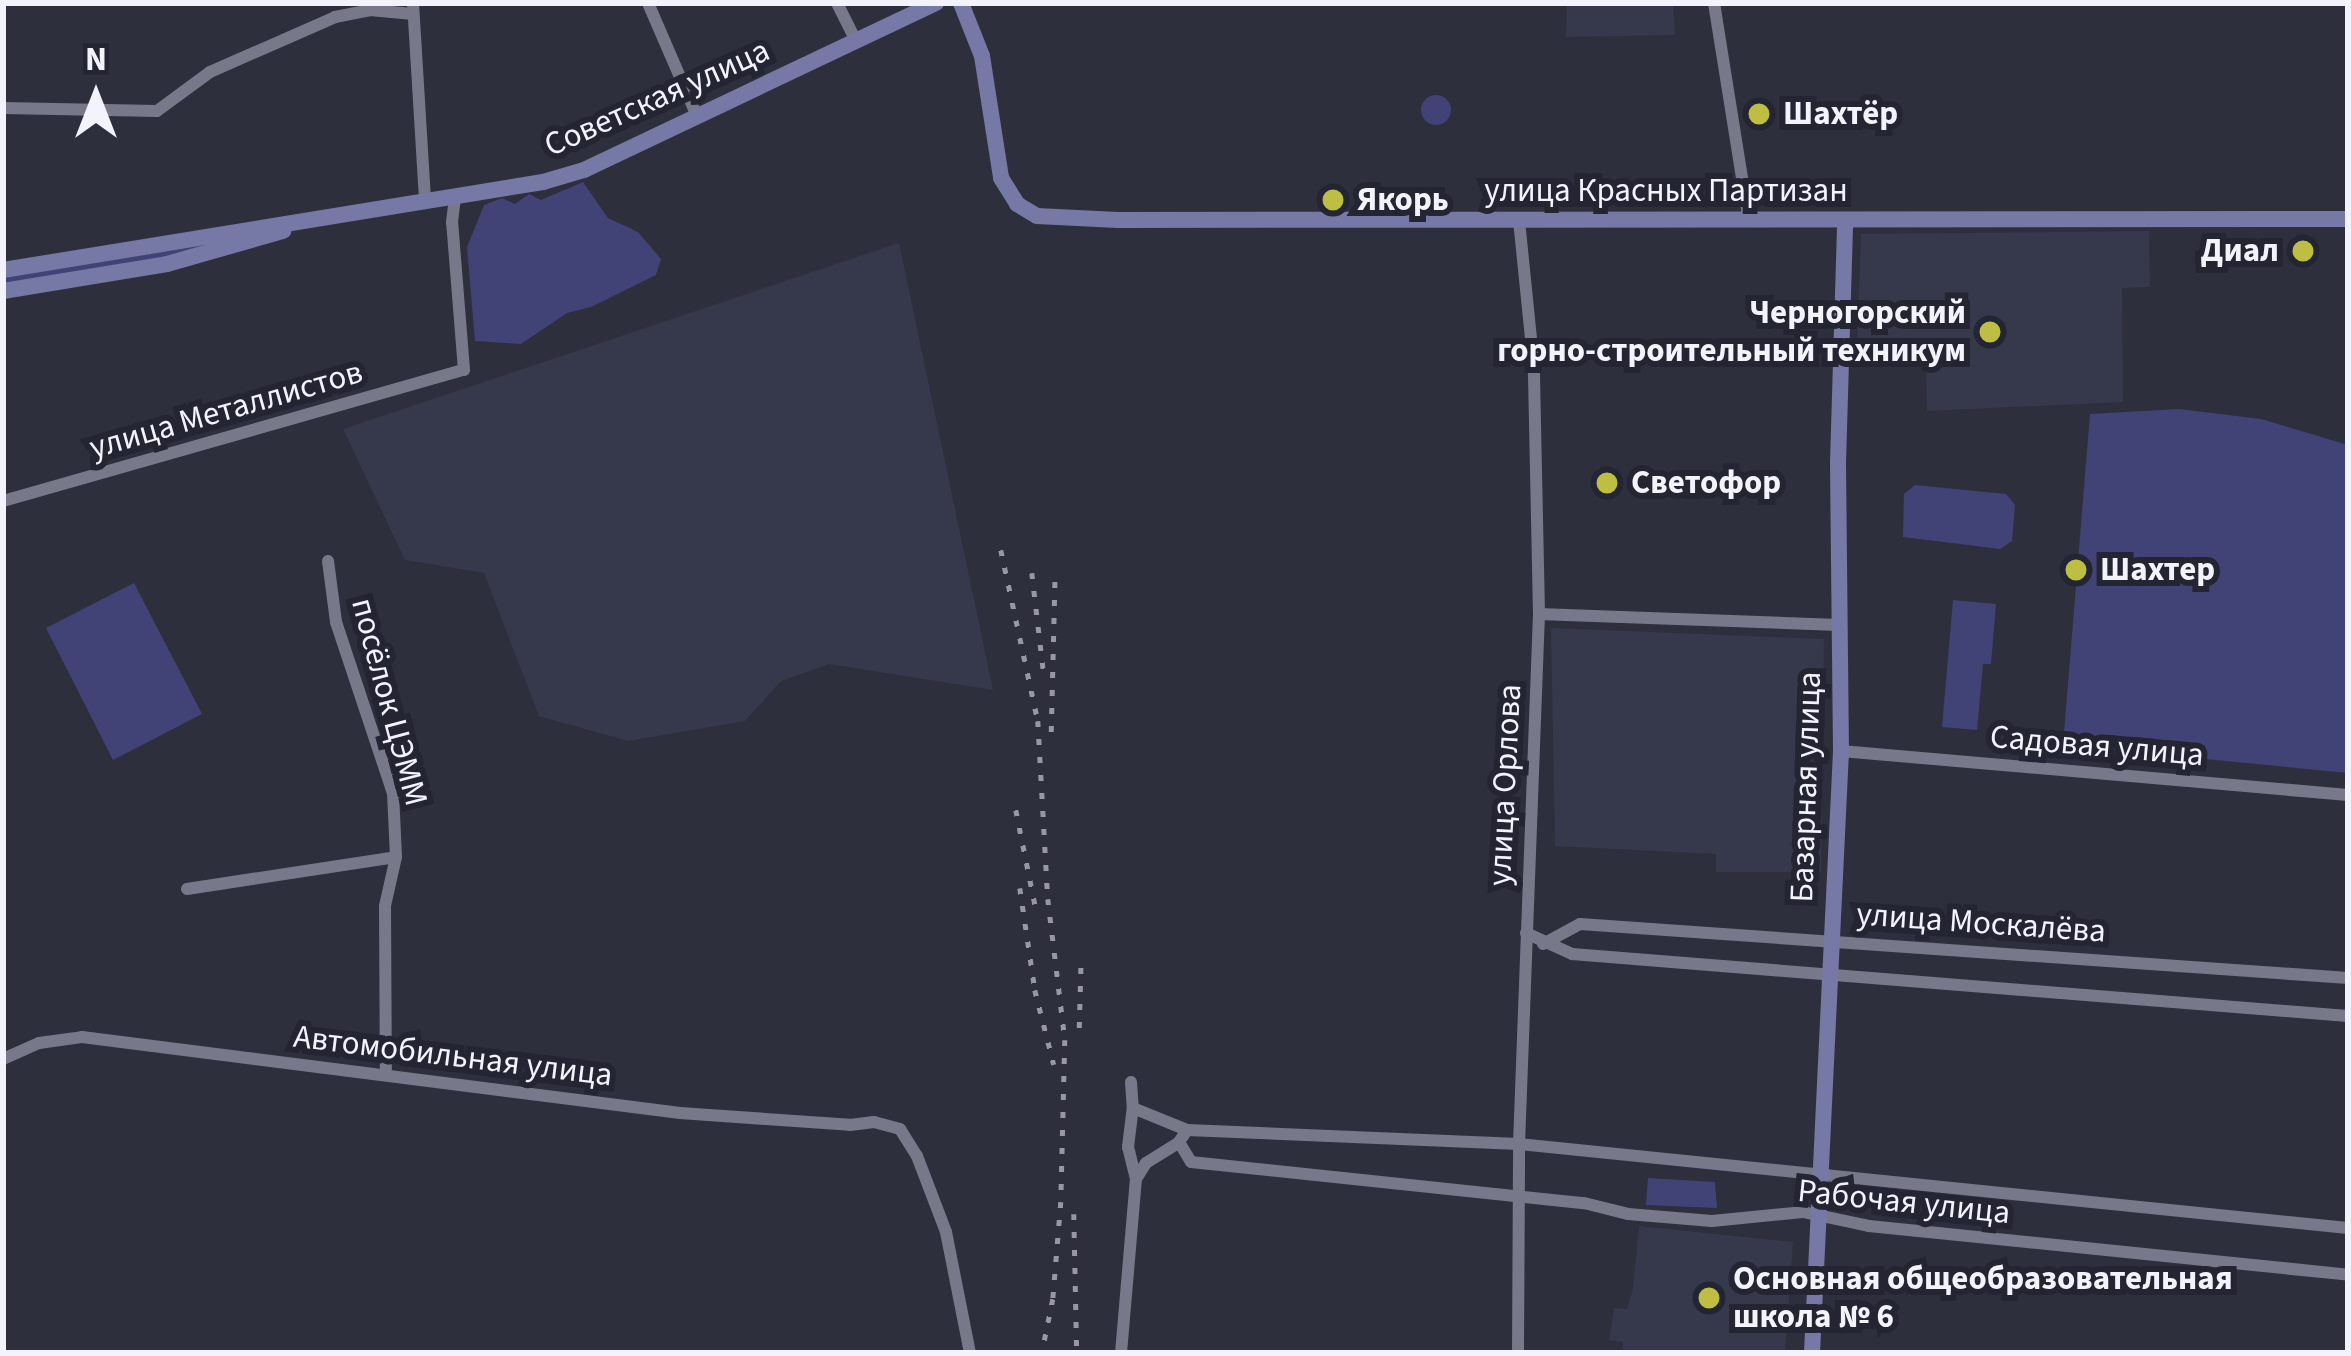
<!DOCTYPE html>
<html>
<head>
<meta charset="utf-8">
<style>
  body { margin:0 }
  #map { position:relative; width:2351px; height:1356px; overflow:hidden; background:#2e2f3d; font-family:"Source Sans 3",sans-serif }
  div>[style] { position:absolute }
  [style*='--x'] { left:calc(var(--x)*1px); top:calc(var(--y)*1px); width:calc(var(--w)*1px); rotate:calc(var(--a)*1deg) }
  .built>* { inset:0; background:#36384c }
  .green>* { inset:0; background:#414276 }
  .round { border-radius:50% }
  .street>* { height:12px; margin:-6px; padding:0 6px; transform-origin:6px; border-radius:6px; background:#77798a }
  .secondary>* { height:16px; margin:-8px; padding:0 8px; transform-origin:8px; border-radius:8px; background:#7678a5 }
  .rail>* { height:4.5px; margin-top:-2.25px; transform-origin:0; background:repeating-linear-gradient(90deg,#9798a3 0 6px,transparent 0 18px) }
  .dots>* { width:33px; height:33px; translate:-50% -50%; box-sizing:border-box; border:6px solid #242533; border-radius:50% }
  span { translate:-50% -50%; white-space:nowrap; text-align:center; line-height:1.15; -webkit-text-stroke:12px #242533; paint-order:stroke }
  .street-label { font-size:33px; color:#f2f3fc }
  .poi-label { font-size:33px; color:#f2f3fc; font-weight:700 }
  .left { translate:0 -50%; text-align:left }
  .right { translate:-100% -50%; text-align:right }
  .frame { position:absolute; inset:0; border:6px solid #f2f3fc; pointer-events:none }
  .north { position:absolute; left:36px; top:36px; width:120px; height:120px; -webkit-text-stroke:9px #242533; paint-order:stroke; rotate:0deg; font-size:33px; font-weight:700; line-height:48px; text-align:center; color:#f2f3fc }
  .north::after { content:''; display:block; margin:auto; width:42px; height:54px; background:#f2f3fc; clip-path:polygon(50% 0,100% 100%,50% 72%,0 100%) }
</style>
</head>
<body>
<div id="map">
  <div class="built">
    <i style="clip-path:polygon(1567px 3px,1673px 3px,1675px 35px,1566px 37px)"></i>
    <i style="clip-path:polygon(2149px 231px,2150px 287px,2122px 288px,2123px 402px,1927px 411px,1926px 364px,1882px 364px,1881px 347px,1857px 347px,1861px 234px)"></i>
    <i style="clip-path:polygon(899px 243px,993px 690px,829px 664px,781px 681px,745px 721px,628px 741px,539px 716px,484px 573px,405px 560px,343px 429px)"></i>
    <i style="clip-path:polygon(1551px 628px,1824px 639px,1821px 872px,1716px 872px,1716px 854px,1555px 846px)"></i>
    <i style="clip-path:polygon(1639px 1226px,1793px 1242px,1785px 1353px,1622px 1353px,1623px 1342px,1609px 1340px,1614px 1308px,1627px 1309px,1633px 1289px)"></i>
  </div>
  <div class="green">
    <i class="round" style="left:1421px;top:95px;width:30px;height:30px"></i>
    <i style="clip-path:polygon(583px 182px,608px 218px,638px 232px,661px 259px,656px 275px,591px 307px,567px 313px,521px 344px,475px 341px,467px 247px,484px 205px,502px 198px,515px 204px,529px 194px,541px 200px)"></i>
    <i style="clip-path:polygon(219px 243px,171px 256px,3px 283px,3px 277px)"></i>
    <i style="clip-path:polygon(2179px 409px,2261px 419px,2348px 445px,2348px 773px,2063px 745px,2090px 414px)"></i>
    <i style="clip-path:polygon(1915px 485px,2006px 494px,2015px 505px,2012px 541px,2000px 549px,1903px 537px,1904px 494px)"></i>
    <i style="clip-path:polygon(134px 583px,202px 714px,113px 760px,46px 628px)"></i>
    <i style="clip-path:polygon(1953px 600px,1996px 604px,1991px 664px,1983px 664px,1977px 730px,1942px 727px)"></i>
    <i style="clip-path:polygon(1648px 1178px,1715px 1182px,1717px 1208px,1646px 1205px)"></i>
  </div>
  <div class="street">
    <i style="--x:413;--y:3;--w:199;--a:86.5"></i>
    <i style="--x:648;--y:3;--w:123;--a:66.6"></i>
    <i style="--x:837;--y:3;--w:42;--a:63.4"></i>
    <i style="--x:1714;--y:3;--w:221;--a:80.9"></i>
    <i style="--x:3;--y:108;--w:154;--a:1.1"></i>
    <i style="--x:157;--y:111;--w:66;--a:-36.3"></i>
    <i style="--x:210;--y:72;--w:137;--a:-23.7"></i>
    <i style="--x:335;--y:17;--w:36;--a:-11"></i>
    <i style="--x:370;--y:10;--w:43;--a:5.3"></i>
    <i style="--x:3;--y:501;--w:479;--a:-15.9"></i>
    <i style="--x:464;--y:370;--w:148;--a:-94.6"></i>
    <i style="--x:452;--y:222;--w:24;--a:-83"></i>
    <i style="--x:328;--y:561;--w:62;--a:82.5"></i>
    <i style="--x:336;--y:622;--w:180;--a:71.6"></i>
    <i style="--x:393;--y:793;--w:64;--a:87.3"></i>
    <i style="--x:396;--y:857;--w:50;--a:102.7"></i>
    <i style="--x:385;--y:906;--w:167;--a:89.7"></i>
    <i style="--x:1539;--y:614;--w:300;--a:2.1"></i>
    <i style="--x:1841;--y:751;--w:509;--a:4.96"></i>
    <i style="--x:187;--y:889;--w:211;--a:-8.7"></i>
    <i style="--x:1526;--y:933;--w:51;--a:24.5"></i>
    <i style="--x:1572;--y:954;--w:778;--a:4.57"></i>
    <i style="--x:1543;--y:944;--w:42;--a:-28.4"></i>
    <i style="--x:1580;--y:924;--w:770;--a:4.02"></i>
    <i style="--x:3;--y:1059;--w:39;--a:-24"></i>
    <i style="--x:39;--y:1043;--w:43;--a:-7.9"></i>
    <i style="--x:82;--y:1037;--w:603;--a:7.24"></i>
    <i style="--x:680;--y:1113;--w:170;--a:4"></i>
    <i style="--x:850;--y:1125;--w:24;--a:-7"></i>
    <i style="--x:874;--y:1122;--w:27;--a:15"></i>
    <i style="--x:900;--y:1129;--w:32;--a:58"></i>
    <i style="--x:917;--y:1156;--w:81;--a:69.1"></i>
    <i style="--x:946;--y:1232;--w:123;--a:78.8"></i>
    <i style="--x:1131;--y:1082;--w:26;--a:86"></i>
    <i style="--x:1179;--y:1142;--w:14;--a:-56"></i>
    <i style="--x:1187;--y:1130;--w:332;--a:2.4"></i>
    <i style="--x:1519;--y:1144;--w:833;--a:5.79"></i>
    <i style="--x:1136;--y:1179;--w:33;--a:-104"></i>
    <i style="--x:1128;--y:1147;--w:39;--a:-83"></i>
    <i style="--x:1133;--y:1108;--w:58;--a:22.2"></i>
    <i style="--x:1121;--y:1353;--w:175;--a:-85.1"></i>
    <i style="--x:1136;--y:1179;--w:19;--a:-58"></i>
    <i style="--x:1146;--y:1163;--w:39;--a:-32"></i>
    <i style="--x:1179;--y:1142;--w:23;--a:59"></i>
    <i style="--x:1191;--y:1162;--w:395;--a:6"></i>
    <i style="--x:1584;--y:1203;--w:45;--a:14"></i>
    <i style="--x:1628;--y:1214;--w:84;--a:4.8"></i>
    <i style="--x:1712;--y:1221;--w:91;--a:-5.6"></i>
    <i style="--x:1803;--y:1212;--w:67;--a:12"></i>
    <i style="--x:1869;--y:1226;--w:481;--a:5.8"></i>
    <i style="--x:1518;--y:1353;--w:209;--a:-89.7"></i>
    <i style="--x:1519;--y:1144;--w:530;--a:-87.84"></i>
    <i style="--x:1539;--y:614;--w:246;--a:-91.2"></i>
    <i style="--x:1534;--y:368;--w:149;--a:-95.8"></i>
  </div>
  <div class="secondary">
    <i style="--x:961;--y:3;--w:57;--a:68.4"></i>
    <i style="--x:982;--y:56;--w:123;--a:81.1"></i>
    <i style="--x:1001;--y:178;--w:31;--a:58"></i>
    <i style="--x:1017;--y:204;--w:23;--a:31"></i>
    <i style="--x:1037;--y:216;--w:81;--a:2.8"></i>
    <i style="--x:1118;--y:220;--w:1230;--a:-0.05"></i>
    <i style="--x:3;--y:270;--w:547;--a:-9.26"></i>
    <i style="--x:543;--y:182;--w:43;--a:-16.3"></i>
    <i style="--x:584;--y:170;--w:390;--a:-25.4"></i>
    <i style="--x:3;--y:291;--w:166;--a:-9.3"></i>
    <i style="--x:167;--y:264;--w:121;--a:-15.9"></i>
    <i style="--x:1812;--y:1353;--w:603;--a:-87.24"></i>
    <i style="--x:1841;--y:751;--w:288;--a:-90.6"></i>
    <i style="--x:1838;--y:463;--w:241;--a:-88.3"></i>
  </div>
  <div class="rail">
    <i style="--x:1001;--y:550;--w:175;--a:77.8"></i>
    <i style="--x:1038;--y:721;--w:178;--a:86.8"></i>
    <i style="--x:1048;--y:899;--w:142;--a:83.1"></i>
    <i style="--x:1065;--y:1040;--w:162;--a:91.4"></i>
    <i style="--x:1061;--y:1202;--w:97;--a:94.7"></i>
    <i style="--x:1053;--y:1299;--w:55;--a:101.5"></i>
    <i style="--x:1032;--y:573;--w:103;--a:83.3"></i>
    <i style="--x:1051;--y:732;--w:162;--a:-88.6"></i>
    <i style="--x:1016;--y:810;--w:96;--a:78.6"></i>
    <i style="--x:1020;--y:888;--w:103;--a:81.6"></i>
    <i style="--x:1035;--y:990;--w:77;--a:75.8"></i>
    <i style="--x:1079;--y:1028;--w:72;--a:-88.4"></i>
    <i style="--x:1074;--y:1214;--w:139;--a:88.8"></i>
  </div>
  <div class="dots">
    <i style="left:1759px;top:114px;background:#bebf42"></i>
    <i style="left:1333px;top:200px;background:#bebf42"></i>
    <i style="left:2303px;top:251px;background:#bebf42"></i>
    <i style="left:1990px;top:332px;background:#bebf42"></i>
    <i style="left:1607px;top:483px;background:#bebf42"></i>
    <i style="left:2076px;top:570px;background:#bebf42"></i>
    <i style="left:1709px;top:1298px;background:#bebf42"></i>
  </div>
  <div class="street-label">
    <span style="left:657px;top:98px;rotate:-24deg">Советская улица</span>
    <span style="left:1666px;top:191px">улица Красных Партизан</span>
    <span style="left:226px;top:410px;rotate:-16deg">улица Металлистов</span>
    <span style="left:389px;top:702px;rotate:75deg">посёлок ЦЭММ</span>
    <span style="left:2097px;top:746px;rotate:5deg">Садовая улица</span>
    <span style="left:1505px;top:785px;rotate:-87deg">улица Орлова</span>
    <span style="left:1806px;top:787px;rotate:-88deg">Базарная улица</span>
    <span style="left:1981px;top:923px;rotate:4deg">улица Москалёва</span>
    <span style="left:453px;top:1056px;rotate:7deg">Автомобильная улица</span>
    <span style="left:1904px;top:1202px;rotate:6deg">Рабочая улица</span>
  </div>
  <div class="poi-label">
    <span class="left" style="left:1783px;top:114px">Шахтёр</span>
    <span class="left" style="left:1357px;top:200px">Якорь</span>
    <span class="right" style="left:2279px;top:251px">Диал</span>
    <span class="right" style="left:1966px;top:332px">Черногорский<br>горно-строительный техникум</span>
    <span class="left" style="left:1631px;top:483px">Светофор</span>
    <span class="left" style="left:2100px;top:570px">Шахтер</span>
    <span class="left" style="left:1733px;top:1298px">Основная общеобразовательная<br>школа № 6</span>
  </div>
  <div class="frame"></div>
  <div class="north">N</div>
</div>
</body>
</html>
